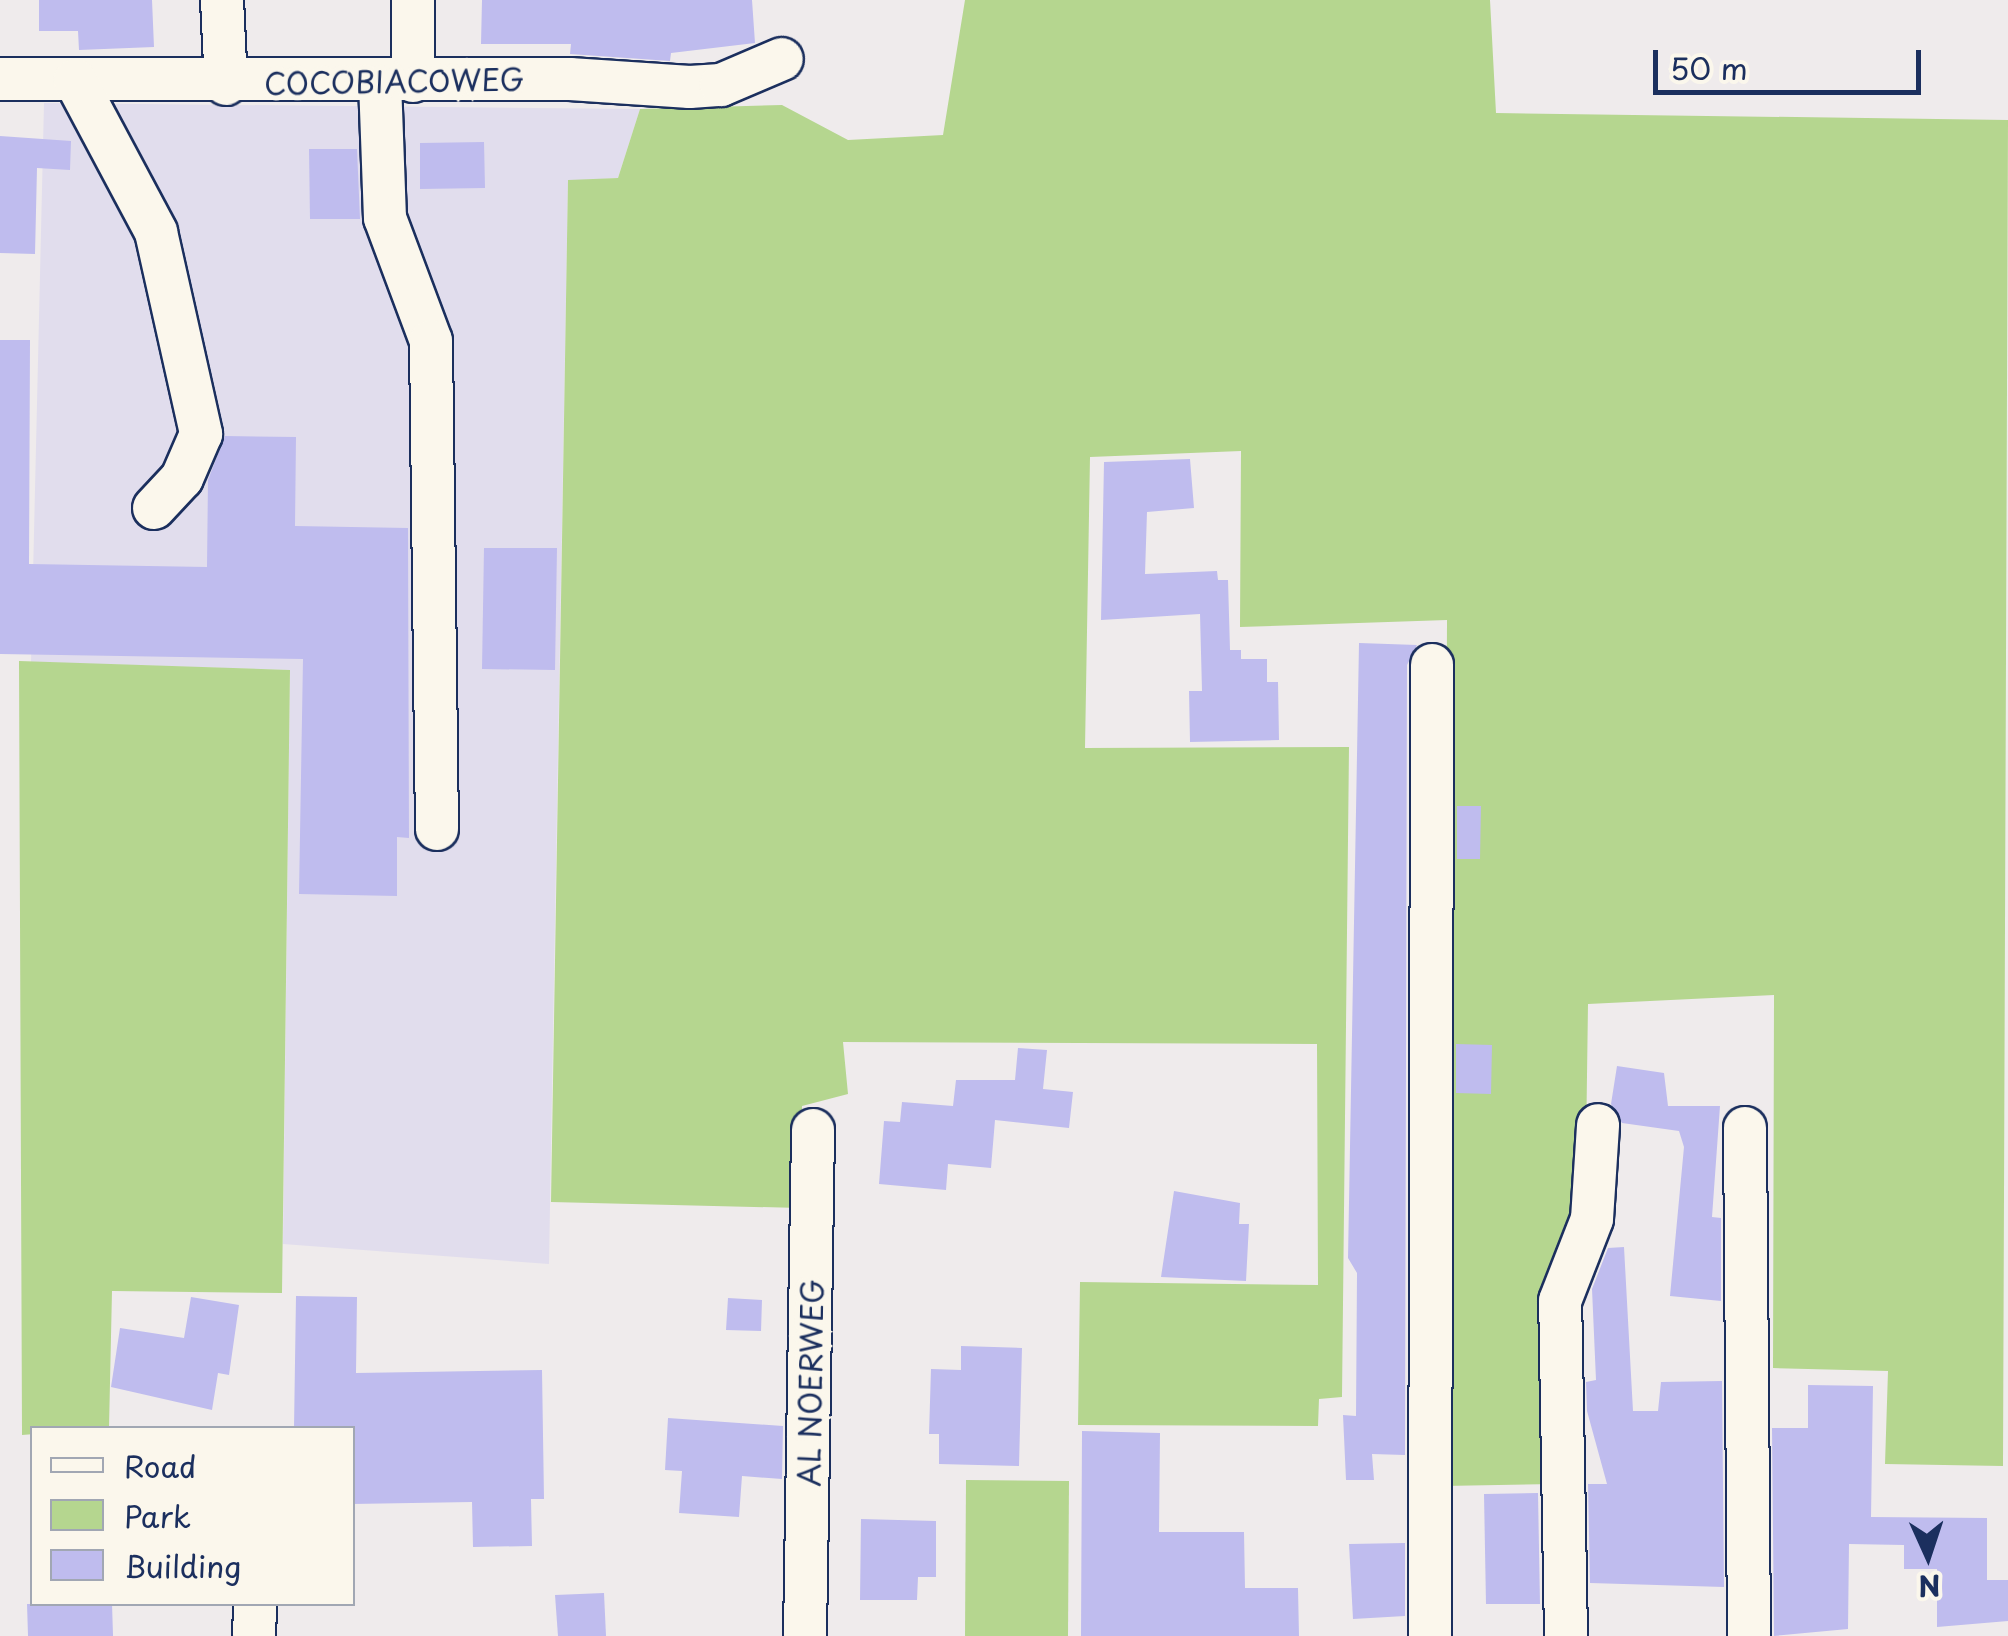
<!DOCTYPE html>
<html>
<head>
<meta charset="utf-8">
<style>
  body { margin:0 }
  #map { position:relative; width:2008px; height:1636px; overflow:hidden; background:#efebec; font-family:"Playpen Sans",sans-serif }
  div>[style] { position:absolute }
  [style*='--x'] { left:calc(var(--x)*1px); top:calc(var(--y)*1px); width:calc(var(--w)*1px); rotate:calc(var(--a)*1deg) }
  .built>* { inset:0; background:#e1dded }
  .green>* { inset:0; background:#b5d68f }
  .building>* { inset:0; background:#bfbcee }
  .roads { filter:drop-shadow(2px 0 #1b2f5e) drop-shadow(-2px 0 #1b2f5e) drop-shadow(0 2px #1b2f5e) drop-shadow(0 -2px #1b2f5e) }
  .minor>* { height:42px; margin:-21px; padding:0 21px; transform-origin:21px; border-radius:21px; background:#fbf7ec }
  span { translate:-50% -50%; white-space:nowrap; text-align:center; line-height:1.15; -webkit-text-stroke:10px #fbf7ec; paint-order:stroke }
  .street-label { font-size:30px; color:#1b2f5e }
  .legend { position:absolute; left:30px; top:1426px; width:325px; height:180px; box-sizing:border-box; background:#fbf7ec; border:2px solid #a1a7b3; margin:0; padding:12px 18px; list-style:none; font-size:30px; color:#1b2f5e }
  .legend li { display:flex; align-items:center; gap:20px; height:50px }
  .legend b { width:50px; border:2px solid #a1a7b3 }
  .north { position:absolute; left:1878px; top:1506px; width:100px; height:100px; -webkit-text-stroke:8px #fbf7ec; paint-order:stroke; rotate:177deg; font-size:28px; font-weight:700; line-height:40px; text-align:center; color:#1b2f5e }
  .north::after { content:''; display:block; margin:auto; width:35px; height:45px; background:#1b2f5e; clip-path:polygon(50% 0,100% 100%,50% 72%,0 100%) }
  .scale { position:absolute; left:1653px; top:50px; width:268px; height:45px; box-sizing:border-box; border:5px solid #1b2f5e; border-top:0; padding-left:12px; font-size:30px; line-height:35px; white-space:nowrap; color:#1b2f5e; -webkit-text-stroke:8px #fbf7ec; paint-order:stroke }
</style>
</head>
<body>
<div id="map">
  <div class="built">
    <i style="clip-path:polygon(44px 103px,640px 109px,618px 178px,568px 181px,549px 1264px,283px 1244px,290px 670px,31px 662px)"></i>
  </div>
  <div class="green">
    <i style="clip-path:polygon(965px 0,1490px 0,1496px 113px,2008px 120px,2003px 1466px,1885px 1464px,1888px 1371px,1773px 1368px,1774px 995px,1588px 1004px,1585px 1220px,1555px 1484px,1443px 1486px,1447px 620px,1240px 627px,1241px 451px,1090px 457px,1085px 748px,1349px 747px,1342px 1397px,1319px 1399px,1318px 1426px,1078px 1425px,1080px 1282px,1318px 1285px,1317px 1044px,843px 1042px,848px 1094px,802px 1106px,800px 1208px,551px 1202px,568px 180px,618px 178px,640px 109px,782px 105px,848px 140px,943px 135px)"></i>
    <i style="clip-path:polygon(19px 661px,290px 670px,282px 1293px,112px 1291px,109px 1428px,22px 1435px)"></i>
    <i style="clip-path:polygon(966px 1480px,1069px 1481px,1068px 1636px,965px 1636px)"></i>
  </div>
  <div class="building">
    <i style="clip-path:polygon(39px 0,152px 0,154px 47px,79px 50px,78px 31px,39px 31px)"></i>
    <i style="clip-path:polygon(482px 0,752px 0,755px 43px,671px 53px,670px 61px,570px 54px,571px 44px,481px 44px)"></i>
    <i style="clip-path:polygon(0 136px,71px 141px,70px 170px,37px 168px,35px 254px,0 253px)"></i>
    <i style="clip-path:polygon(484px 142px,485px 188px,420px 189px,420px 143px)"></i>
    <i style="clip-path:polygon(309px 149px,357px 149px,360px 219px,310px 219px)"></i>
    <i style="clip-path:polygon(0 340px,30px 340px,29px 564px,207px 567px,208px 480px,225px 436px,296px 437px,295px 526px,408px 528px,409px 838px,397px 837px,397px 896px,299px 894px,303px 659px,0 654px)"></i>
    <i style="clip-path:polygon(1190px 459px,1194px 508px,1147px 512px,1145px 574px,1217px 571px,1218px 580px,1228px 580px,1230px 650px,1241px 650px,1241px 659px,1267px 659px,1267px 682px,1278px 682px,1279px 740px,1190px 742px,1189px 691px,1202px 691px,1200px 614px,1101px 620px,1104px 462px)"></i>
    <i style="clip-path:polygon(484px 548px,557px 548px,555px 670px,482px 669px)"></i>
    <i style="clip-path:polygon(1359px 643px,1417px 645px,1407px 665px,1405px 1455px,1372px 1454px,1374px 1480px,1346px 1480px,1343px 1415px,1356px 1416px,1357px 1273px,1348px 1258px)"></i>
    <i style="clip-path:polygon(1457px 806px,1481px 806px,1480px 859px,1457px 859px)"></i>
    <i style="clip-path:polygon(1456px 1044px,1492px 1045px,1491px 1094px,1456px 1093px)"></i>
    <i style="clip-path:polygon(1018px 1048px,1047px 1050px,1043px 1089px,1073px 1092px,1069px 1128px,995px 1120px,991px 1168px,948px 1164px,946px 1190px,879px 1184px,884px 1121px,900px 1122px,902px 1102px,953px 1106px,956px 1080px,1015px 1080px)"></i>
    <i style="clip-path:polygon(1617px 1066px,1664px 1073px,1668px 1106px,1720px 1106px,1712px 1217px,1721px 1218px,1721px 1301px,1670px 1296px,1684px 1147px,1679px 1131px,1622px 1123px,1611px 1104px)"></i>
    <i style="clip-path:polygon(1174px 1191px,1240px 1203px,1239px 1224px,1249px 1224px,1246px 1281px,1161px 1277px)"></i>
    <i style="clip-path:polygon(1624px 1247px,1633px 1411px,1658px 1411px,1661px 1382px,1722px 1381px,1724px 1587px,1590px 1583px,1588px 1484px,1607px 1484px,1587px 1411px,1586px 1382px,1596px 1380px,1592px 1289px,1608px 1248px)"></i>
    <i style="clip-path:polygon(296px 1296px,357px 1297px,356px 1373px,542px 1370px,544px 1499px,531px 1499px,532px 1546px,473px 1547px,472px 1502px,352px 1504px,352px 1428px,294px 1428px)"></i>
    <i style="clip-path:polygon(191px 1297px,239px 1305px,229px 1375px,218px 1373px,212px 1410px,111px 1387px,120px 1328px,184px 1338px)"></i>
    <i style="clip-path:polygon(728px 1298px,762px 1300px,761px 1331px,726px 1330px)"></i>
    <i style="clip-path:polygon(961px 1346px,1022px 1348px,1019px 1466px,939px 1464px,939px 1434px,929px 1434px,931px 1369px,961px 1370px)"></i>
    <i style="clip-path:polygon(1808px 1385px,1873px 1386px,1871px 1517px,1987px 1518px,1987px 1580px,2008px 1580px,2008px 1621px,1937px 1627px,1937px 1569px,1904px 1569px,1904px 1545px,1849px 1544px,1848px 1629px,1774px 1636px,1772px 1428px,1808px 1428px)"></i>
    <i style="clip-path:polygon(668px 1418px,783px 1426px,782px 1479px,742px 1476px,739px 1517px,679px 1513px,682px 1471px,665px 1470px)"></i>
    <i style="clip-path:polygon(1082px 1431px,1160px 1433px,1159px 1532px,1244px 1532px,1245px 1588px,1298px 1588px,1299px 1636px,1081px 1636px)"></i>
    <i style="clip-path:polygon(1538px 1493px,1540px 1604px,1486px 1604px,1484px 1494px)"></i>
    <i style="clip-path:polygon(861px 1519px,936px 1521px,936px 1577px,918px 1577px,917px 1600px,860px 1600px)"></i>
    <i style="clip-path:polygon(1405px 1543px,1405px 1616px,1353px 1619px,1349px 1544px)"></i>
    <i style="clip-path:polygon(604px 1593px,606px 1636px,558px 1636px,555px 1595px)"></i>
    <i style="clip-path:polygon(27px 1604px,112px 1604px,113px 1636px,28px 1636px)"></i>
  </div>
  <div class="roads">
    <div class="minor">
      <i style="--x:222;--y:0;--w:84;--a:87.3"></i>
      <i style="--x:413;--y:0;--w:81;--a:90"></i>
      <i style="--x:0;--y:79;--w:570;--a:0"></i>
      <i style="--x:570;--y:79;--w:120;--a:3.8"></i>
      <i style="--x:690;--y:87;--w:31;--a:-4"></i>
      <i style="--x:721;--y:85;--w:66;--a:-23.1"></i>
      <i style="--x:75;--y:80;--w:172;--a:61.9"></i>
      <i style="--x:156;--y:232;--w:207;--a:77.4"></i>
      <i style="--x:201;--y:434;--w:48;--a:113.4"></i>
      <i style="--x:182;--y:478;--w:41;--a:133"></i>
      <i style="--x:380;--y:82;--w:136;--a:87.9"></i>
      <i style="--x:385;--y:218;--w:131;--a:69.5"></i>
      <i style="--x:431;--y:341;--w:488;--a:89.3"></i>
      <i style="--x:1745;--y:1128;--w:508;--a:89.55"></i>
      <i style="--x:254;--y:1636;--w:32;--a:-88"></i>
      <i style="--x:805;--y:1636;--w:506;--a:-89.09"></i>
      <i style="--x:1430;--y:1636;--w:971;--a:-89.88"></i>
      <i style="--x:1566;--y:1636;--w:335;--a:-91"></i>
      <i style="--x:1560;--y:1301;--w:88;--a:-68.7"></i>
      <i style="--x:1592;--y:1219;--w:94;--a:-86.3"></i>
    </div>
  </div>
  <div class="street-label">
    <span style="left:394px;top:81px;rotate:-1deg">COCOBIACOWEG</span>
    <span style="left:810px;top:1383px;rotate:-89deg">AL NOERWEG</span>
  </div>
  <ul class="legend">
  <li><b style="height:12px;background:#fbf7ec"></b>Road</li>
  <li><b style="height:28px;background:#b5d68f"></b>Park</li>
  <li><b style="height:28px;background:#bfbcee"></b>Building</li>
  </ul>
  <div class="north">N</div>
  <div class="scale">50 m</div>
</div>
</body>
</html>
